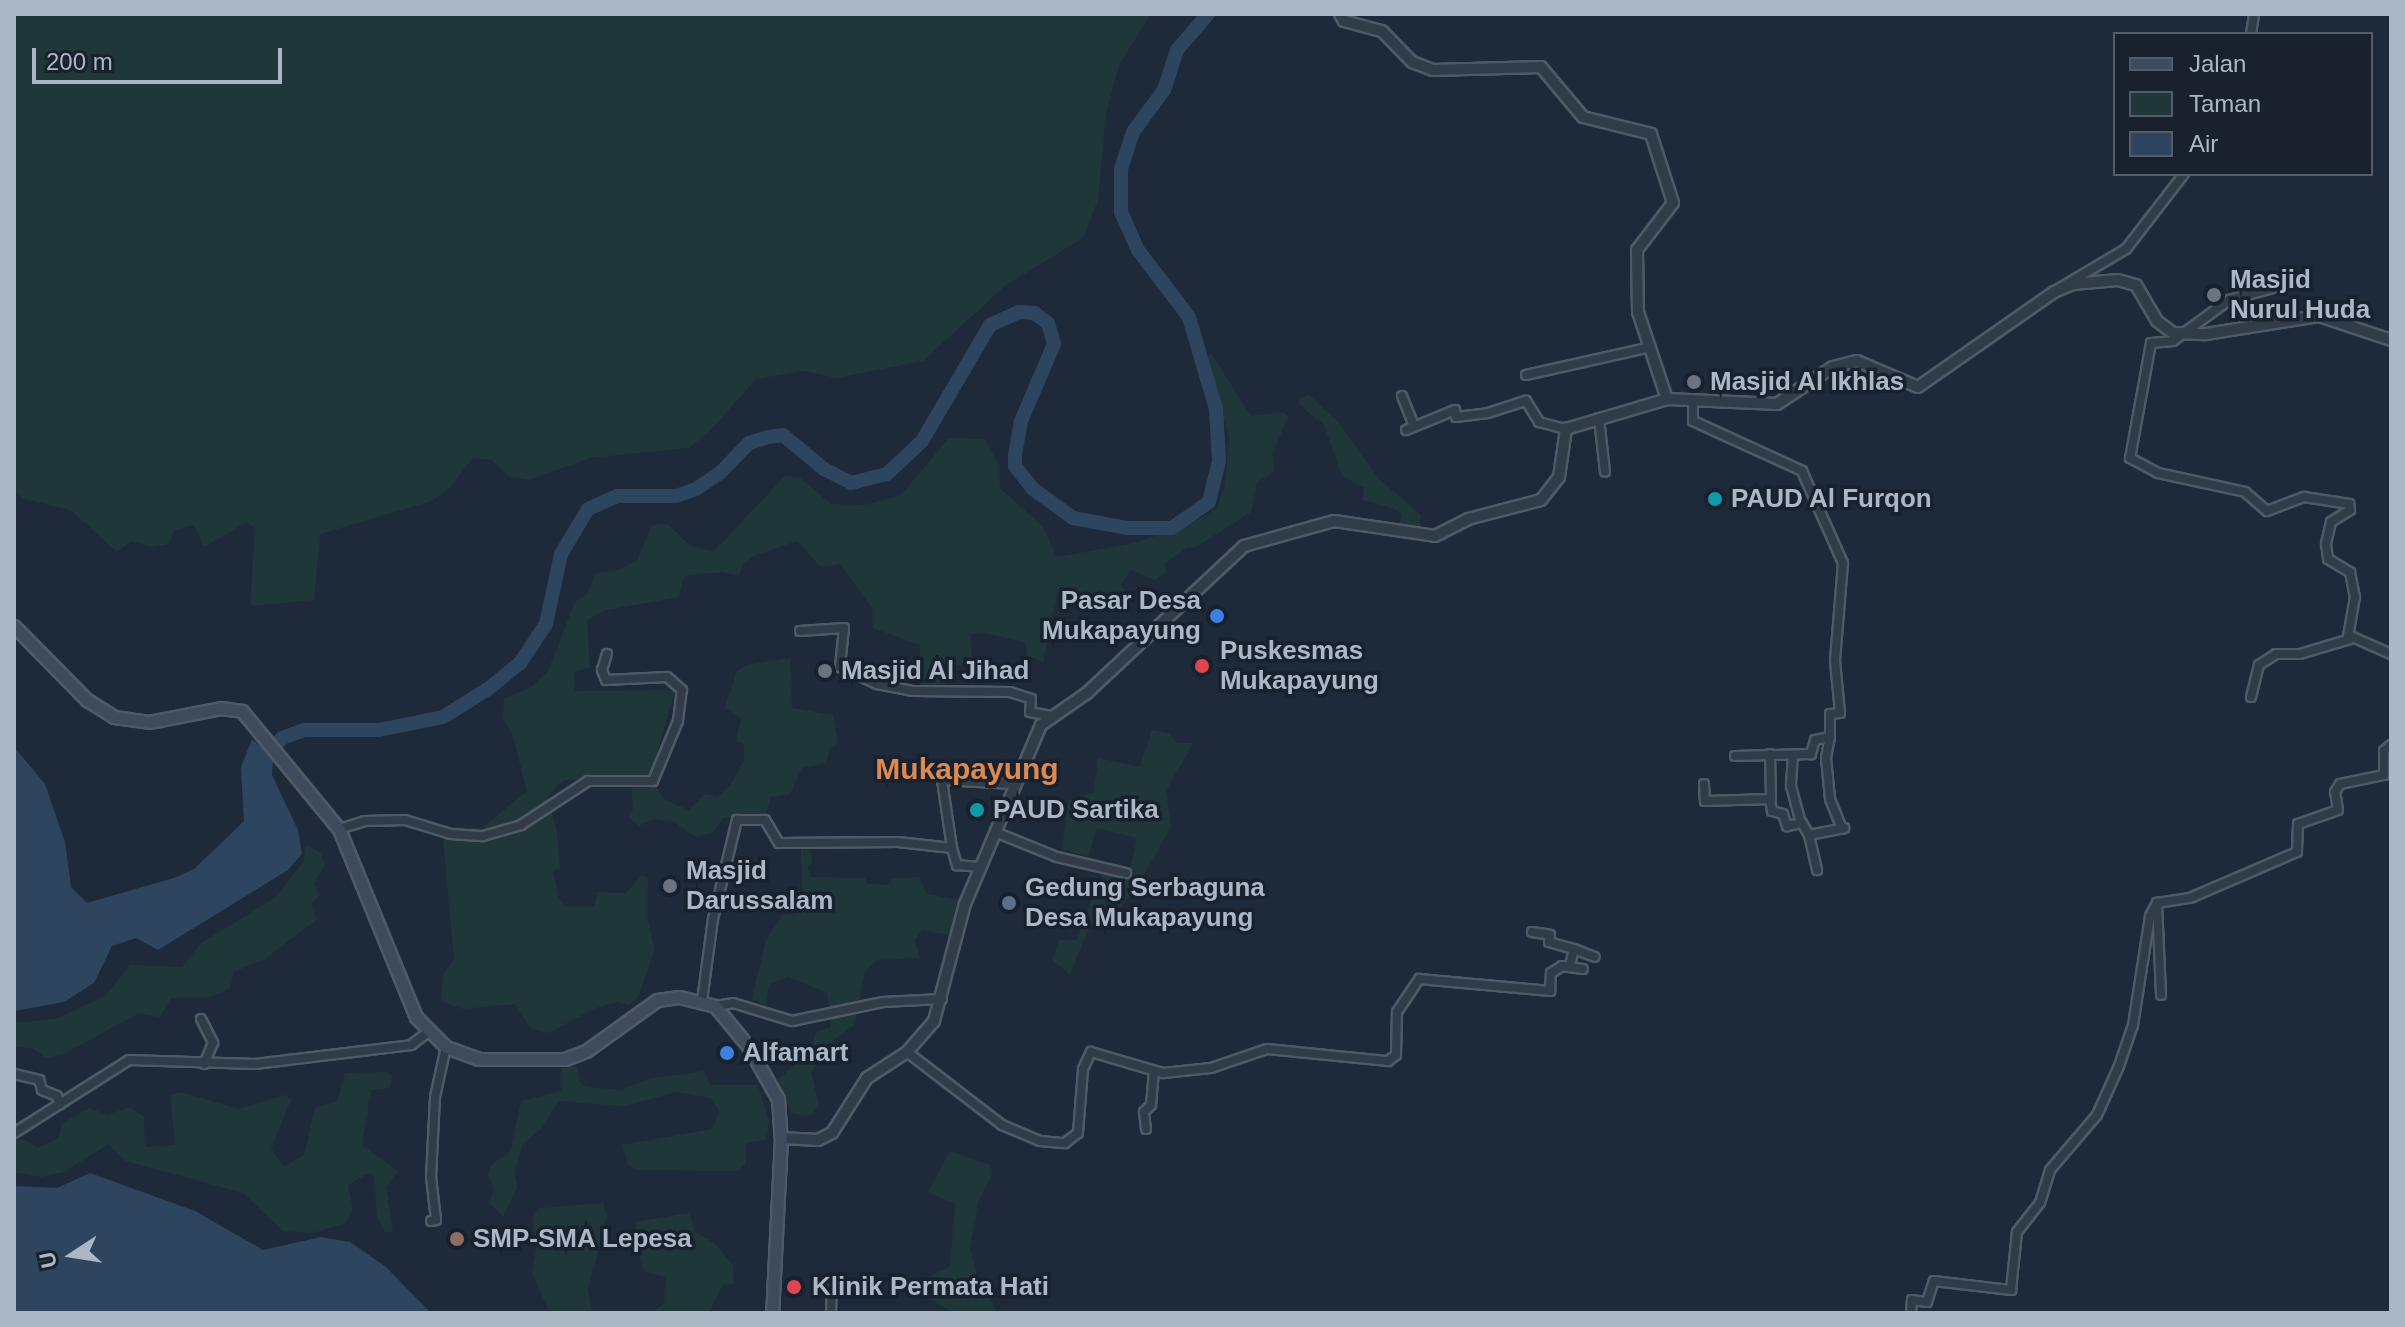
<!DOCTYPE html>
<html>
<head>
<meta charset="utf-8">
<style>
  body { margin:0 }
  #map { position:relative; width:2405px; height:1327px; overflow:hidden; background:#1e2a39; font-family:Arial,sans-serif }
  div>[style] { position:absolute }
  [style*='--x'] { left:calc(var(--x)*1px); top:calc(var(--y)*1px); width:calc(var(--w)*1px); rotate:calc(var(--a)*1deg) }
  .green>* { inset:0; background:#20373a }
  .water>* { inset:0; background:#2e4560 }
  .river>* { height:14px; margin:-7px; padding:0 7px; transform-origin:7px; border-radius:7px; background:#2e4560 }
  .roads { filter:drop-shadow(2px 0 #4f5a67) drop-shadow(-2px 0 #4f5a67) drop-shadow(0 2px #4f5a67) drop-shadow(0 -2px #4f5a67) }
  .minor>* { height:8px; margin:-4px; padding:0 4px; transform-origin:4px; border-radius:4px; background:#323c49 }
  .tertiary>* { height:10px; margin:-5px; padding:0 5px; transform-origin:5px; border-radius:5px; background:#323c49 }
  .secondary>* { height:11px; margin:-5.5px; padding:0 5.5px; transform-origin:5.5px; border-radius:5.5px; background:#3f4b5d }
  .dots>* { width:22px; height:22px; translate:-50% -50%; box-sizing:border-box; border:4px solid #18212d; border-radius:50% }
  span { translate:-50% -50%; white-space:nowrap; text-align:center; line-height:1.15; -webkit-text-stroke:7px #18212d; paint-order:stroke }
  .poi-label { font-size:26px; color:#acb7c6; font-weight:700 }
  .left { translate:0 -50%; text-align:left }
  .right { translate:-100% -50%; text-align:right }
  .quarter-label { font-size:30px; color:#dc8a51; font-weight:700 }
  .frame { position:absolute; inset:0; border:16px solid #acb7c6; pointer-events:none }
  .legend { position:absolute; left:2113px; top:32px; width:260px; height:144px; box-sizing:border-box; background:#18212d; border:2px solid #535d6a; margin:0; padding:10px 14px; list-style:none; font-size:24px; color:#acb7c6 }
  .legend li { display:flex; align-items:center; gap:16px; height:40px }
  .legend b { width:40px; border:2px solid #535d6a }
  .north { position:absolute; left:32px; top:1215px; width:80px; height:80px; -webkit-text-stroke:6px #18212d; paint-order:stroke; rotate:258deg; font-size:22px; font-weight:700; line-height:32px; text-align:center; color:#acb7c6 }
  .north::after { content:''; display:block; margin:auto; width:28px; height:36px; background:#acb7c6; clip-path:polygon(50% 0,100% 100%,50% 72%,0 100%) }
  .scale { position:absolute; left:32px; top:48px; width:250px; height:36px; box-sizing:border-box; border:4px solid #acb7c6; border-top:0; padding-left:10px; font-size:24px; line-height:28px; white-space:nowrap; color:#acb7c6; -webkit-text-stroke:6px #18212d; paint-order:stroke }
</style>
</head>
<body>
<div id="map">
  <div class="green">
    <i style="clip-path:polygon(14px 14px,1151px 14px,1120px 63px,1106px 113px,1098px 200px,1083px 238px,1006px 285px,923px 361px,836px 378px,804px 371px,756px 379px,708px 433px,688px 448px,590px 458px,529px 480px,509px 477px,492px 460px,473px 458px,448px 490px,429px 502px,320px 534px,314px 600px,250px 606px,255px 529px,247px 522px,204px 547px,194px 525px,174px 530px,169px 544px,151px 547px,131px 541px,117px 552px,71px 510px,24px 499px,14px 490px)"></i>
    <i style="clip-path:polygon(1211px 353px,1251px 416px,1283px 412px,1288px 417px,1273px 452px,1274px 472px,1257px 482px,1251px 512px,1196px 547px,1187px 548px,1165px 563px,1165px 573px,1155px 580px,1131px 570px,1121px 584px,1126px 594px,1110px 612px,1109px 596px,1057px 592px,1043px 662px,1027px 656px,1025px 642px,979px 632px,970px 635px,972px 661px,950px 668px,947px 682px,928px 699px,921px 697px,920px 645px,873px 628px,872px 608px,840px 564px,821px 567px,797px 541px,756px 555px,744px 563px,739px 576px,722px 572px,684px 576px,679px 597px,602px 611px,587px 621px,590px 667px,574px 672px,575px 691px,675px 690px,650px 778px,665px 800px,689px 810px,705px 794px,718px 797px,731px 784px,744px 761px,744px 744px,736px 741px,741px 718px,725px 708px,737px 671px,746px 665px,790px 658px,792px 708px,833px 715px,838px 743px,829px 749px,826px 763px,802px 768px,790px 794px,771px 797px,765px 815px,723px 818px,713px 833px,696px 837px,674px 822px,654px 819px,639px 826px,628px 817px,633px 809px,631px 779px,563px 780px,548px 796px,557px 834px,560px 868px,553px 870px,558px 897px,566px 906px,594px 906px,597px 892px,626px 893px,642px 875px,648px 878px,647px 918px,655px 949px,638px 998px,629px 1005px,617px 1002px,596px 1008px,548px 1033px,530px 1028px,515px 1004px,463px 1009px,441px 1001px,443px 975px,454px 959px,442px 827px,482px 828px,527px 791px,512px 733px,503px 719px,504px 699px,531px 687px,548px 671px,575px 602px,587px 594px,596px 573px,619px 570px,637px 560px,652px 525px,667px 524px,691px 546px,714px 551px,785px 476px,800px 478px,831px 504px,864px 505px,901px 495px,949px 438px,985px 439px,999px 465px,1000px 488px,1042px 526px,1057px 557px,1134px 543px,1187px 526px,1216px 509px,1225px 486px,1229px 435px,1204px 360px)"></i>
    <i style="clip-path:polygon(1309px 395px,1339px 423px,1379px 479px,1421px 515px,1420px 529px,1399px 526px,1401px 515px,1395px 509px,1363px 500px,1364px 488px,1342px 476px,1324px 425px,1300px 405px,1298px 399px)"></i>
    <i style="clip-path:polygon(1152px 730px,1170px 734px,1177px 743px,1193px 743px,1166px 791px,1171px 827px,1134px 892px,1110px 917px,1089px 928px,1070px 974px,1052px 960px,1059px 940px,1076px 940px,1102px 874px,1129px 878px,1137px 838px,1097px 828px,1088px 857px,1062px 849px,1068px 801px,1094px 792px,1098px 758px,1140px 767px)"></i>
    <i style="clip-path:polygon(306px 845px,321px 853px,325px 865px,314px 883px,320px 895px,312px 902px,316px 920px,265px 959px,234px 972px,230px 988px,208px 998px,171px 998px,160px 1017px,137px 1014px,64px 1054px,46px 1058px,33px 1049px,17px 1046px,14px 1051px,14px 1023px,56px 1019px,105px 996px,130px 965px,182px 967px,201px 943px,275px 898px,304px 861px)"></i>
    <i style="clip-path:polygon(810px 845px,812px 863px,807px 867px,811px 877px,865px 878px,868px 884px,888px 885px,892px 879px,919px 877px,927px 894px,959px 900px,949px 935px,922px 930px,915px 940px,920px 958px,877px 960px,865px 971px,854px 1025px,835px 1039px,811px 1072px,819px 1105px,811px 1116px,791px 1113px,778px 1079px,807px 1055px,817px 1032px,831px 1027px,827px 993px,788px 977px,769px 985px,766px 1005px,752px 999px,766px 940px,782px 915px,803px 912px,801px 849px)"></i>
    <i style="clip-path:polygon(577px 1066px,580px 1083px,587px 1087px,621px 1090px,648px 1079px,704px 1071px,710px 1085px,758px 1085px,769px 1121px,766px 1139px,746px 1143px,746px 1164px,738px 1171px,636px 1170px,628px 1164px,622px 1145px,712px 1129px,719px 1111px,711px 1098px,677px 1092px,624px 1106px,558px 1101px,542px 1128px,523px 1144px,514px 1173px,517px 1188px,503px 1216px,489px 1203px,494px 1189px,488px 1174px,491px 1165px,511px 1151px,521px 1101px,561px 1091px,561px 1068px)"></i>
    <i style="clip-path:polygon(387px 1072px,392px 1076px,390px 1088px,371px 1090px,362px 1145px,398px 1171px,386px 1187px,393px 1231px,385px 1233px,377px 1216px,374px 1177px,367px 1174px,348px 1185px,353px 1209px,346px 1223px,313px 1233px,283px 1231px,243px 1193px,126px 1161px,108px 1144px,64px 1172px,41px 1177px,14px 1172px,14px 1140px,24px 1139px,37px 1148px,59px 1138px,62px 1123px,90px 1108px,107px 1115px,130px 1107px,144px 1117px,145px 1147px,175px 1145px,170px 1095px,181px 1092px,238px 1109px,286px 1095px,291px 1100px,271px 1149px,284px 1166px,304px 1155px,315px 1108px,337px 1101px,345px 1073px)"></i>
    <i style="clip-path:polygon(950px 1151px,990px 1165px,992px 1174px,978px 1202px,970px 1248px,976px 1272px,997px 1313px,955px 1313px,924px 1296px,927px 1278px,950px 1266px,955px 1204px,928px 1192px)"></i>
    <i style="clip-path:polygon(603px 1203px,607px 1215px,588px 1289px,592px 1313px,550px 1313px,532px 1273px,536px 1250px,533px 1218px,539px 1208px)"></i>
    <i style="clip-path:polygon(689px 1213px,696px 1233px,714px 1243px,733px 1265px,734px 1283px,722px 1286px,709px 1313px,651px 1313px,664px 1304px,666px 1277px,643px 1271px,635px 1222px)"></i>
  </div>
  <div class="water">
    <i style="clip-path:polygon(252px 739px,273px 758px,272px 775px,298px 830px,302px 854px,288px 870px,158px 950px,136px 938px,112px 946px,94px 983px,64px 1002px,14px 1011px,14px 747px,45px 784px,65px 842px,71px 887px,87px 903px,177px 877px,229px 852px,244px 822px,241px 767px)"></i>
    <i style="clip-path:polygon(90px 1173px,195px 1211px,263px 1250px,321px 1237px,350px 1242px,386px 1267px,431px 1313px,14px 1313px,14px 1186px,57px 1188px)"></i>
  </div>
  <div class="river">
    <i style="--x:266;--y:759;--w:26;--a:-53"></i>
    <i style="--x:282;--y:738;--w:23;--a:-20"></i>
    <i style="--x:304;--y:730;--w:75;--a:0"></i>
    <i style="--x:379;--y:730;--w:65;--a:-11.5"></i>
    <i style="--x:443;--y:717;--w:53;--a:-31.9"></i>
    <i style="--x:488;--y:689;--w:41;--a:-39.1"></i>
    <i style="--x:520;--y:663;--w:47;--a:-56.3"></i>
    <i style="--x:546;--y:624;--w:72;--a:-77.9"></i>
    <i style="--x:561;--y:554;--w:52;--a:-59"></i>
    <i style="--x:588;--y:509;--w:32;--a:-24"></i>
    <i style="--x:617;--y:496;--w:59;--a:0"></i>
    <i style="--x:676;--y:496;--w:21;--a:-19"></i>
    <i style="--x:696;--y:489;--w:29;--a:-34"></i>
    <i style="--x:720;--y:473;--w:42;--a:-46"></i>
    <i style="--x:749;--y:443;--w:21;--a:-17"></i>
    <i style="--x:769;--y:437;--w:14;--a:-8"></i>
    <i style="--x:783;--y:435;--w:53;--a:39.7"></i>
    <i style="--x:824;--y:469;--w:30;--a:27"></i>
    <i style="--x:851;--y:483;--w:37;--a:-14"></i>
    <i style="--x:887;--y:474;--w:48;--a:-43.3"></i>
    <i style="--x:922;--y:441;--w:134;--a:-59.6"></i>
    <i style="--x:990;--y:325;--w:32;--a:-24"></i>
    <i style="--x:1019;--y:312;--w:15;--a:4"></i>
    <i style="--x:1034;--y:313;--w:17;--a:36"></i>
    <i style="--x:1048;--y:323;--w:22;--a:74"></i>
    <i style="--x:1054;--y:344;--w:84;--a:113.2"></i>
    <i style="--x:1021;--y:421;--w:35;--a:100"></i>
    <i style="--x:1015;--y:455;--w:11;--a:90"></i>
    <i style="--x:1015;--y:466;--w:29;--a:52"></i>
    <i style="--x:1033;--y:489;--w:49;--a:35.9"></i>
    <i style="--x:1073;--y:518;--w:56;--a:10.3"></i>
    <i style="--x:1128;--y:528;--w:44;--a:0"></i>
    <i style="--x:1172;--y:528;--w:45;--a:-35.1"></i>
    <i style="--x:1209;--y:502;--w:42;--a:-76.3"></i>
    <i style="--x:1219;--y:461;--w:52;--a:-93.3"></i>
    <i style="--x:1216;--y:409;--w:96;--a:-106.4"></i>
    <i style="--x:1189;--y:317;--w:84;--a:-127.3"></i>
    <i style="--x:1138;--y:250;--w:42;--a:-114.1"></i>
    <i style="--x:1121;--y:212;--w:43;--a:-90"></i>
    <i style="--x:1121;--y:169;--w:39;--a:-72"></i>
    <i style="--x:1133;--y:132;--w:52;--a:-53.6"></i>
    <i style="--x:1164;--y:90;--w:42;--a:-72"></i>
    <i style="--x:1177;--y:50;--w:48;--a:-49.3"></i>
    <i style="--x:200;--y:873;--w:68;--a:-43.8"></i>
  </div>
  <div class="roads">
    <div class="minor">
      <i style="--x:2251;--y:34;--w:20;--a:-81"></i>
      <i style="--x:2277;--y:287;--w:50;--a:164.8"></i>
      <i style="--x:2229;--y:300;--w:69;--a:143.8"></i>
      <i style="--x:2173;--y:341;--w:22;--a:175"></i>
      <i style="--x:2151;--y:343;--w:117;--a:100.3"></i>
      <i style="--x:2130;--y:458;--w:32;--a:28"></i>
      <i style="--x:2158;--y:473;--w:89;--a:12.3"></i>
      <i style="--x:2245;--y:492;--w:29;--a:41"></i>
      <i style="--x:2267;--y:511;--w:40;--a:-21"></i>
      <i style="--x:2304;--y:497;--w:46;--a:8.8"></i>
      <i style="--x:2349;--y:504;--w:6;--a:81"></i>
      <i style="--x:2350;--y:510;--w:22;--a:148"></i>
      <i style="--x:2331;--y:522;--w:23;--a:103"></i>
      <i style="--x:2326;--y:544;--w:15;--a:82"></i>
      <i style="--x:2328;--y:559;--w:26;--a:31"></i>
      <i style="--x:2350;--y:572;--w:25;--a:79"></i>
      <i style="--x:2355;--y:597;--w:39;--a:100"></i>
      <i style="--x:2348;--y:635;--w:47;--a:23.8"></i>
      <i style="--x:2060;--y:288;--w:77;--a:-30.6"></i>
      <i style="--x:2126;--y:249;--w:95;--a:-52.3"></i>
      <i style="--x:1526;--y:375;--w:124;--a:-12.6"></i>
      <i style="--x:1402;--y:396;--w:32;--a:68"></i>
      <i style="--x:1693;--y:399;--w:22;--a:90"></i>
      <i style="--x:1693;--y:421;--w:120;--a:24.6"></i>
      <i style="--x:1802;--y:471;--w:101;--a:66"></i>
      <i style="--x:1843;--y:563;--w:98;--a:94.7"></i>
      <i style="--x:1835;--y:661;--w:52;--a:84.5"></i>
      <i style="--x:1840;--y:713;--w:10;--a:174"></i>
      <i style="--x:1830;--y:714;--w:23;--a:90"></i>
      <i style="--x:1830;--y:737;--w:15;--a:169"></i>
      <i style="--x:1815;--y:740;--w:15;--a:106"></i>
      <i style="--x:1811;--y:754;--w:76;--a:178.5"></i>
      <i style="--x:1599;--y:418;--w:54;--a:83.7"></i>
      <i style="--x:1406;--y:430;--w:53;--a:-22.2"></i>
      <i style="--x:1455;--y:410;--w:7;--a:82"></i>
      <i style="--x:1456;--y:417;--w:32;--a:-7"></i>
      <i style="--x:1488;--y:413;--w:40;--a:-18"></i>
      <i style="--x:1526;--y:401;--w:25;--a:58"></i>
      <i style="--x:1539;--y:422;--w:28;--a:15"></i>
      <i style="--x:800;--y:631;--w:44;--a:-3.9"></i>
      <i style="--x:844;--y:628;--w:39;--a:96"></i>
      <i style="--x:840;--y:667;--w:41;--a:24.7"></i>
      <i style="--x:877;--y:684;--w:37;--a:11"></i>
      <i style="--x:913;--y:691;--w:97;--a:0.6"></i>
      <i style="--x:1010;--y:692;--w:22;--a:18"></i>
      <i style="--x:1031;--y:699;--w:13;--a:94"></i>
      <i style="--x:1030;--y:712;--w:21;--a:11"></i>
      <i style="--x:2251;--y:697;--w:33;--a:-76"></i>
      <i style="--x:2259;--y:665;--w:20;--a:-33"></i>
      <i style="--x:2276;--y:654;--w:24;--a:0"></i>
      <i style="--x:2300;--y:654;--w:52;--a:-16.7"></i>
      <i style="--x:1830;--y:737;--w:21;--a:101"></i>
      <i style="--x:1826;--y:758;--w:41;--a:84.4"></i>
      <i style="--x:1830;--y:799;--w:32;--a:68"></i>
      <i style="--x:1793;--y:755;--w:31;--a:94"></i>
      <i style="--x:1791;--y:786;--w:38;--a:75"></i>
      <i style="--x:1704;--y:784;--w:17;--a:87"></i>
      <i style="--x:1705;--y:801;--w:66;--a:-1.7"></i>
      <i style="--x:1771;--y:799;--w:45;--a:-91.3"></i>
      <i style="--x:1770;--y:799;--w:12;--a:81"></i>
      <i style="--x:1772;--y:811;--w:11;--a:15"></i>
      <i style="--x:1783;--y:814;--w:13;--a:72"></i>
      <i style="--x:1787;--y:826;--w:15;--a:-11"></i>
      <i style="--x:1802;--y:823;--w:14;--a:60"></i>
      <i style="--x:1809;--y:835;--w:36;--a:-11"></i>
      <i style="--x:339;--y:829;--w:27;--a:-17"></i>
      <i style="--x:365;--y:821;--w:40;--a:-1.4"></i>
      <i style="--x:405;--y:820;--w:48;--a:16.9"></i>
      <i style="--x:451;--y:834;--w:32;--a:4"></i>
      <i style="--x:483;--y:836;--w:40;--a:-16"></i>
      <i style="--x:521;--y:825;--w:80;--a:-33.3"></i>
      <i style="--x:588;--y:781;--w:65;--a:0"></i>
      <i style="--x:653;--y:781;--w:65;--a:-67.4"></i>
      <i style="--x:678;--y:721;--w:31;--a:-83"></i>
      <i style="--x:682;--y:690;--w:20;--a:-139"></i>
      <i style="--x:667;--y:677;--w:61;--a:177.2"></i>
      <i style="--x:606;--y:680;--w:11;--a:-112"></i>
      <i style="--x:602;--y:670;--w:17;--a:-73"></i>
      <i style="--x:995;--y:832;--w:67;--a:22"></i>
      <i style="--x:1057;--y:857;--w:71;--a:13.1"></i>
      <i style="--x:1809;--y:835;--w:36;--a:77"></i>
      <i style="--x:952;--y:848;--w:69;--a:-98.4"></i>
      <i style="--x:942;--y:780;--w:71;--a:3.2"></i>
      <i style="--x:2157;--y:903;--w:92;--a:87.5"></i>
      <i style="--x:1532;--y:932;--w:18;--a:9"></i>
      <i style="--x:1550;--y:935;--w:7;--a:98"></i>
      <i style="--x:1549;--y:942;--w:26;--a:16"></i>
      <i style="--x:1574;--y:949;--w:16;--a:104"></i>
      <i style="--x:1574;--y:949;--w:22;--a:21"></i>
      <i style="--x:702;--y:1001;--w:83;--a:-82.4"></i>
      <i style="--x:713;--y:919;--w:102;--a:-76.4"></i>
      <i style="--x:737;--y:820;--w:28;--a:0"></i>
      <i style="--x:765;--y:820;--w:27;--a:59"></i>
      <i style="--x:779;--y:843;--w:119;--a:-0.5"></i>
      <i style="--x:898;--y:842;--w:54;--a:6.3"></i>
      <i style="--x:952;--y:848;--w:18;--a:74"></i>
      <i style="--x:957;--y:865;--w:23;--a:5"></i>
      <i style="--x:715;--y:1006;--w:18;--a:-9"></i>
      <i style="--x:733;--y:1003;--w:62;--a:17"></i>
      <i style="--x:792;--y:1021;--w:93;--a:-11.8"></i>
      <i style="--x:883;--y:1002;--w:59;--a:-2.9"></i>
      <i style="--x:201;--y:1019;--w:27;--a:63"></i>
      <i style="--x:213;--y:1043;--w:23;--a:113"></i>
      <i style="--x:907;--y:1052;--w:120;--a:37.5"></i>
      <i style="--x:1002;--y:1125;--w:41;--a:22.8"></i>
      <i style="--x:1040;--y:1141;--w:25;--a:5"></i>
      <i style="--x:1065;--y:1143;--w:16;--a:-38"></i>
      <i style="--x:1078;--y:1133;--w:64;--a:-85.5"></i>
      <i style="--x:1083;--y:1069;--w:19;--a:-65"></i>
      <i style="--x:1091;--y:1052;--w:75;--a:16.3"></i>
      <i style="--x:1163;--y:1073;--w:48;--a:-5.9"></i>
      <i style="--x:1211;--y:1068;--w:59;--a:-18.7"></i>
      <i style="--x:1267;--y:1049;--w:122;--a:5.7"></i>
      <i style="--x:1388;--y:1061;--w:10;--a:-37"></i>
      <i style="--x:1396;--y:1055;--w:43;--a:-88.7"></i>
      <i style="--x:1397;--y:1012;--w:40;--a:-56"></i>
      <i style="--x:1419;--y:979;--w:132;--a:5.2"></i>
      <i style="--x:1550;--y:991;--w:18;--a:-87"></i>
      <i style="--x:1551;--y:973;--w:13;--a:-32"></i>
      <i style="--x:1562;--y:966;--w:21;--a:8"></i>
      <i style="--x:14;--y:1074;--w:26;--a:13"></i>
      <i style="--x:39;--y:1080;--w:10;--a:73"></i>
      <i style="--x:42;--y:1090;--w:16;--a:22"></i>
      <i style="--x:57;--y:1096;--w:9;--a:72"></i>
      <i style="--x:1146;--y:1129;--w:17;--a:-97"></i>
      <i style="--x:1144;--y:1112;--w:10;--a:-45"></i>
      <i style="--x:1151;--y:1105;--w:33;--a:-85"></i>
      <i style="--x:14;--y:1133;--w:136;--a:-32.4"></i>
      <i style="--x:129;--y:1060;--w:126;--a:1.8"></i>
      <i style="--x:255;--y:1064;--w:157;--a:-6.9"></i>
      <i style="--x:411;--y:1045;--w:20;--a:-37"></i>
      <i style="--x:431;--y:1221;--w:5;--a:-11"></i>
      <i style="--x:436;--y:1220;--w:43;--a:-96.6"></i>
      <i style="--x:431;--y:1177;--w:80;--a:-87.1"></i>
      <i style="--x:435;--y:1097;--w:51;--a:-77.6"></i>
      <i style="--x:831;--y:1313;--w:31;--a:-88"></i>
      <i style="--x:1911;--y:1313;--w:13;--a:-86"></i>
      <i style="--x:1912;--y:1300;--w:15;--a:8"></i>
      <i style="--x:1927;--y:1302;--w:22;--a:-72"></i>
      <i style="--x:1934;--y:1281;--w:78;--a:6.7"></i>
      <i style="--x:2011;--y:1290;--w:58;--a:-84.1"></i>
      <i style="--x:2017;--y:1232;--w:37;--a:-52"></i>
      <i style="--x:2040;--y:1203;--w:34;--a:-73"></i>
      <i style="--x:2050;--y:1170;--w:72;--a:-49.5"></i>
      <i style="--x:2097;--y:1115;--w:54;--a:-65.8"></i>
      <i style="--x:2119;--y:1066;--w:43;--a:-71.1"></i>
      <i style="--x:2133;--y:1025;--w:110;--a:-81.1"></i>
      <i style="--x:2150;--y:916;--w:15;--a:-62"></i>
      <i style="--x:2157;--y:903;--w:33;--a:-9"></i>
      <i style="--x:2190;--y:898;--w:116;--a:-23.3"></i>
      <i style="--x:2297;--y:852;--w:28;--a:-88"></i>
      <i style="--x:2298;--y:824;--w:42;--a:-19.3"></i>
      <i style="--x:2338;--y:810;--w:18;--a:-99"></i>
      <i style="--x:2335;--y:792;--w:9;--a:-58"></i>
      <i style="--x:2340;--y:784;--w:45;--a:-11.6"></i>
      <i style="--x:2384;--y:775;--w:24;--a:-90"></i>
      <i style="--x:2384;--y:751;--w:9;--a:-41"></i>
    </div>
    <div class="tertiary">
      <i style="--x:1340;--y:14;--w:8;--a:60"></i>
      <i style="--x:1344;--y:21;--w:39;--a:15"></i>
      <i style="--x:1382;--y:31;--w:43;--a:45.9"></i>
      <i style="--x:1412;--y:62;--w:22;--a:21"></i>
      <i style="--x:1433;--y:70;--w:108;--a:-1.6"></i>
      <i style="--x:1541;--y:67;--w:65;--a:50"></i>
      <i style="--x:1583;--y:117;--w:70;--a:14"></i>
      <i style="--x:1651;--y:134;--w:72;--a:72.3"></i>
      <i style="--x:1673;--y:203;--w:59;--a:127.5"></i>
      <i style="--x:1637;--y:250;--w:62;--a:89.1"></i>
      <i style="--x:1638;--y:312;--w:92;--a:71.6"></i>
      <i style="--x:781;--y:1138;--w:37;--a:3"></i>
      <i style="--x:818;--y:1140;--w:16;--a:-27"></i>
      <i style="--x:832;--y:1133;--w:65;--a:-57.5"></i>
      <i style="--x:867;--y:1078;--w:48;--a:-33"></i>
      <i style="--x:907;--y:1052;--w:41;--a:-48.9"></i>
      <i style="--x:934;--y:1021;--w:121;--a:-75.2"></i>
      <i style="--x:965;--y:904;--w:194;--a:-67"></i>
      <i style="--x:1041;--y:725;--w:56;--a:-34.8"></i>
      <i style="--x:1087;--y:693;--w:215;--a:-43.1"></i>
      <i style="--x:1244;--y:546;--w:93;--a:-15.5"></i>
      <i style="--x:1334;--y:521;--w:102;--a:8.4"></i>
      <i style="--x:1435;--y:536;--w:37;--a:-27"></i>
      <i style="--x:1468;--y:519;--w:75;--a:-14.6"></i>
      <i style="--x:1541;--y:500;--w:29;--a:-52"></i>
      <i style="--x:1559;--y:477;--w:49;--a:-81.7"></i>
      <i style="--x:1566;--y:429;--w:105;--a:-16.5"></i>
      <i style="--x:1667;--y:399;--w:110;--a:2.6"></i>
      <i style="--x:1777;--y:404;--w:67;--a:-33.5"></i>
      <i style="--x:1833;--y:367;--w:25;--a:-14"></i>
      <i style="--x:1857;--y:361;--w:66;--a:23.1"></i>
      <i style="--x:1918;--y:387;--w:166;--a:-34.9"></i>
      <i style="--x:2054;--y:292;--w:21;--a:-23"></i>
      <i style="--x:2073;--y:284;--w:45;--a:-5.1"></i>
      <i style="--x:2118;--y:280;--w:19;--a:16"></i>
      <i style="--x:2136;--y:285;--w:42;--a:59.7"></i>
      <i style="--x:2157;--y:321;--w:20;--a:37"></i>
      <i style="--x:2173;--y:333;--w:33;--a:2"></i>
      <i style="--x:2206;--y:334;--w:114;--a:-9.1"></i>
      <i style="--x:2319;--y:316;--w:76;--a:18.4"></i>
    </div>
    <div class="secondary">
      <i style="--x:14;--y:626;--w:104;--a:45.4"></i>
      <i style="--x:87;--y:700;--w:32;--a:32"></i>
      <i style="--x:114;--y:717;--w:35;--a:8"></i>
      <i style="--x:149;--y:722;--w:73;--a:-11"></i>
      <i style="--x:221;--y:708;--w:21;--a:8"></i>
      <i style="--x:242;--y:711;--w:153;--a:50.6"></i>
      <i style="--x:339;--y:829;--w:203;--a:67.7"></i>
      <i style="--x:416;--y:1017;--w:42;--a:45"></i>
      <i style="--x:446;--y:1047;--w:35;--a:20"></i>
      <i style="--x:479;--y:1059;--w:86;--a:0"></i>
      <i style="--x:565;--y:1059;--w:22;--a:-21"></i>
      <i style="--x:586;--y:1051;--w:87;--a:-35.7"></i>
      <i style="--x:657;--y:1000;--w:22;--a:-8"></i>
      <i style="--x:679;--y:997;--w:37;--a:14"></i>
      <i style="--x:715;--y:1006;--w:52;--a:50.5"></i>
      <i style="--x:748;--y:1046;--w:61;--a:60.5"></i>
      <i style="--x:778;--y:1099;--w:39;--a:86"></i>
      <i style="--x:781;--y:1138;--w:175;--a:92.9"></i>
    </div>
  </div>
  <div class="dots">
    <i style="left:2214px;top:295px;background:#6b7280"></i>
    <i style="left:1694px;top:382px;background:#6b7280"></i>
    <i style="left:1715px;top:499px;background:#0f9aa8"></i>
    <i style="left:1217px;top:616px;background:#3f7fe0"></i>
    <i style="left:1202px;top:666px;background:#e0444e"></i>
    <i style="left:825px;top:671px;background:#6b7280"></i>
    <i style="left:977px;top:810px;background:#0f9aa8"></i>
    <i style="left:670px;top:886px;background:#6b7280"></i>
    <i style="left:1009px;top:903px;background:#5c6f8a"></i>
    <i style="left:727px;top:1053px;background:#3f7fe0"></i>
    <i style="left:457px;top:1239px;background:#8d6e63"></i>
    <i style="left:794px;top:1287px;background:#e0444e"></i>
  </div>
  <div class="poi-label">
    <span class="left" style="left:2230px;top:295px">Masjid<br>Nurul Huda</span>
    <span class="left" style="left:1710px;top:382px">Masjid Al Ikhlas</span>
    <span class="left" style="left:1731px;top:499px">PAUD Al Furqon</span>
    <span class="right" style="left:1201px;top:616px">Pasar Desa<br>Mukapayung</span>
    <span class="left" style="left:1220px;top:666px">Puskesmas<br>Mukapayung</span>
    <span class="left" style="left:841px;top:671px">Masjid Al Jihad</span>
    <span class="left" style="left:993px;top:810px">PAUD Sartika</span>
    <span class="left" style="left:686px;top:886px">Masjid<br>Darussalam</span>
    <span class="left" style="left:1025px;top:903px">Gedung Serbaguna<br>Desa Mukapayung</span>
    <span class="left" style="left:743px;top:1053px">Alfamart</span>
    <span class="left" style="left:473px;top:1239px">SMP-SMA Lepesa</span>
    <span class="left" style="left:812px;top:1287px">Klinik Permata Hati</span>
  </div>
  <div class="quarter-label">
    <span style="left:967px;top:769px">Mukapayung</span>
  </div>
  <div class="frame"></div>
  <ul class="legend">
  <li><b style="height:10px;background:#3f4b5d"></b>Jalan</li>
  <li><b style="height:22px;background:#20373a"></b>Taman</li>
  <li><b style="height:22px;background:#2e4560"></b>Air</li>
  </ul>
  <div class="north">U</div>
  <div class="scale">200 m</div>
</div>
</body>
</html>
